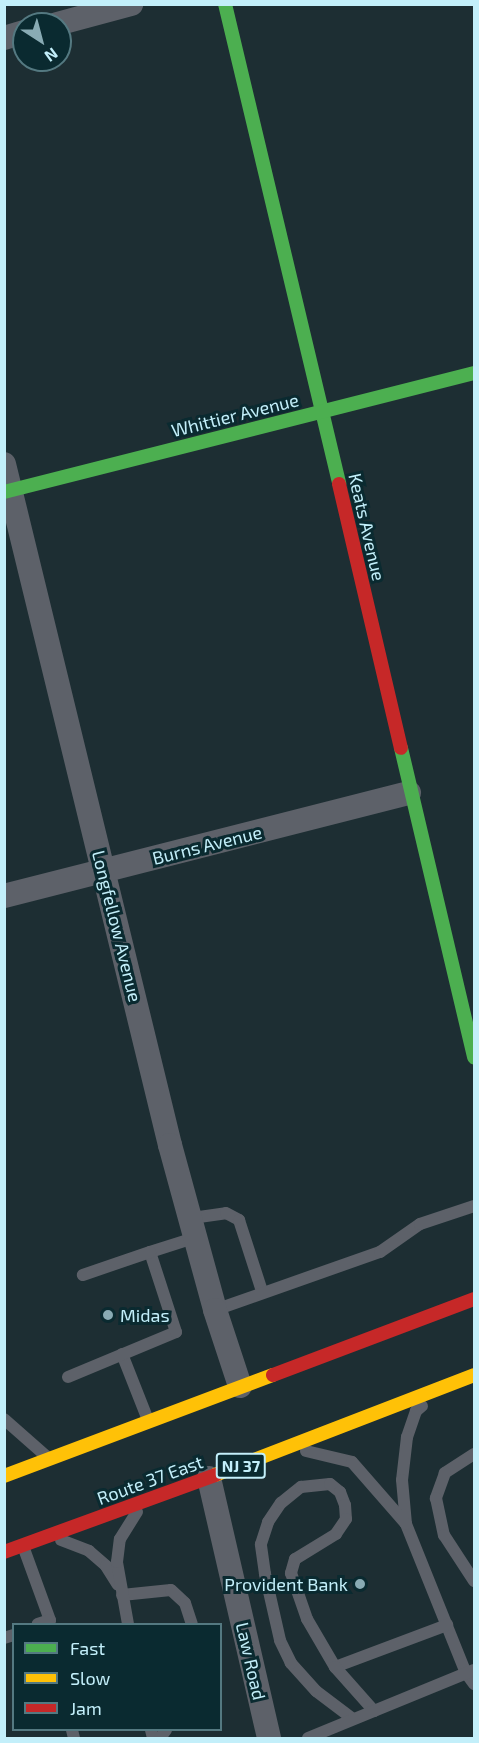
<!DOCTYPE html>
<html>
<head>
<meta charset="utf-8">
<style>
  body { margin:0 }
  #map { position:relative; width:479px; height:1743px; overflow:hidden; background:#1d2e33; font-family:"Exo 2",sans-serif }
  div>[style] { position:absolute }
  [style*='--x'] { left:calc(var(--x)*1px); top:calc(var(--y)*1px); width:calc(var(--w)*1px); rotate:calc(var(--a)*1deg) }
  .lane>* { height:12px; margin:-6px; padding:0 6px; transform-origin:6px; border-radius:6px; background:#5d6169 }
  .street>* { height:24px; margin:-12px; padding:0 12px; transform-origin:12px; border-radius:12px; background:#5d6169 }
  .fast>* { height:14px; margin:-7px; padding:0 7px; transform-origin:7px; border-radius:7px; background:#4caf50 }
  .slow>* { height:14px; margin:-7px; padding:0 7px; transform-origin:7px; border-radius:7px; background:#ffc107 }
  .jam>* { height:14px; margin:-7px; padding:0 7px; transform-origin:7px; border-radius:7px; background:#c62828 }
  .dots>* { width:16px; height:16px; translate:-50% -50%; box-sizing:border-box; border:3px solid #0a2a30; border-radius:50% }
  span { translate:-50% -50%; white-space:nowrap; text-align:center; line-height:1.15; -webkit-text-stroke:6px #0a2a30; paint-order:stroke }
  .shield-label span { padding:2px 4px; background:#0a2a30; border:2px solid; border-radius:4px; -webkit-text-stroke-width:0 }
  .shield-label { font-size:16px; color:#c3effa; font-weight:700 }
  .street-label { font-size:18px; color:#c3effa }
  .poi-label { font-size:18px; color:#c3effa }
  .left { translate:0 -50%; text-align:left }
  .right { translate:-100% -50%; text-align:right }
  .frame { position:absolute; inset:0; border:6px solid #c3effa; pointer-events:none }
  .legend { position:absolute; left:12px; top:1623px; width:210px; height:108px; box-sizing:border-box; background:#0a2a30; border:2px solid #547981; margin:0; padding:8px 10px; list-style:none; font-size:18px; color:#c3effa }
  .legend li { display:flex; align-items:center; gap:12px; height:30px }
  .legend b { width:30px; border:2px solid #547981 }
  .north { position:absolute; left:12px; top:12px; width:60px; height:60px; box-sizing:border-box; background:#0a2a30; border:2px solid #547981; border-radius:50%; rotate:144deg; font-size:16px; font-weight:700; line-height:24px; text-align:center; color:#c3effa }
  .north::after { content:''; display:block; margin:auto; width:21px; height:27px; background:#89abb4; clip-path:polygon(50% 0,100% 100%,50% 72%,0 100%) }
</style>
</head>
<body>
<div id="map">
  <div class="lane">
    <i style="--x:192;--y:1218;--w:34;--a:-8"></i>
    <i style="--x:226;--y:1213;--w:15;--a:28"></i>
    <i style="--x:239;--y:1220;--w:75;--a:72.1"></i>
    <i style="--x:150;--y:1252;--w:49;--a:-17.7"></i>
    <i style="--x:215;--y:1310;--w:175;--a:-19.4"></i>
    <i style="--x:380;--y:1252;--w:49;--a:-35"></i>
    <i style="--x:420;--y:1224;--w:57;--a:-18.4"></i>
    <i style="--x:122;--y:1354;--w:71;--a:68.5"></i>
    <i style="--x:68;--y:1377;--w:117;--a:-22.6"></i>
    <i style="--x:176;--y:1332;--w:84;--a:-108"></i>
    <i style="--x:150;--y:1252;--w:71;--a:161.1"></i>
    <i style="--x:422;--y:1406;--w:8;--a:140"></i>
    <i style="--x:416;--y:1411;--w:28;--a:109"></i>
    <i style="--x:407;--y:1437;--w:43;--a:96.6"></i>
    <i style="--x:402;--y:1480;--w:44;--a:84.8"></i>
    <i style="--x:406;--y:1524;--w:161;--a:68.1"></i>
    <i style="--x:466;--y:1673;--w:14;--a:54"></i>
    <i style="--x:4;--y:1419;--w:56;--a:41.4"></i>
    <i style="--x:306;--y:1451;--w:47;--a:13.4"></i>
    <i style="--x:352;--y:1462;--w:82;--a:48.9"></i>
    <i style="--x:474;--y:1454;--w:35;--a:147"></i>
    <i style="--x:445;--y:1473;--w:27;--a:110"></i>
    <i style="--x:436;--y:1498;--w:38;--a:78"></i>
    <i style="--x:444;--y:1535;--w:55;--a:56.9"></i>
    <i style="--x:61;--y:1540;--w:30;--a:21"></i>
    <i style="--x:89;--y:1551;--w:23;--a:41"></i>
    <i style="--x:106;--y:1566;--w:22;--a:58"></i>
    <i style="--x:23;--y:1546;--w:79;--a:70"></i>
    <i style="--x:50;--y:1620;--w:13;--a:162"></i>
    <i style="--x:122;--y:1595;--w:49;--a:-5.8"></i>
    <i style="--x:171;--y:1590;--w:19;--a:43"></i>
    <i style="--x:185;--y:1603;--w:22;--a:72"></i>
    <i style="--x:128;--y:1624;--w:63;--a:-100.1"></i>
    <i style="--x:117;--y:1562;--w:23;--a:-83"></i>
    <i style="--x:120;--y:1539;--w:32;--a:-58"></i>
    <i style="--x:4;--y:1638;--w:10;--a:-17"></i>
    <i style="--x:335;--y:1667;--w:120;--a:-20.6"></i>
    <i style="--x:353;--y:1719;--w:46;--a:-142.9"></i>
    <i style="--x:316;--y:1691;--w:38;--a:-132"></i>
    <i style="--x:291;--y:1663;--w:25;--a:-116"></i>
    <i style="--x:280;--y:1640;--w:68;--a:-102.8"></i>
    <i style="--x:265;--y:1574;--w:30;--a:-98"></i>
    <i style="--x:261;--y:1544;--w:23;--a:-72"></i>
    <i style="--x:268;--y:1522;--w:23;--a:-56"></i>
    <i style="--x:281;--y:1503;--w:26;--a:-39"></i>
    <i style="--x:301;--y:1487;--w:29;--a:-6"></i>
    <i style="--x:330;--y:1484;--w:13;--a:39"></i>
    <i style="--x:340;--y:1492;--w:14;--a:69"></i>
    <i style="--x:345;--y:1505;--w:14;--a:86"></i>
    <i style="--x:346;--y:1519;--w:18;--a:124"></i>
    <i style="--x:336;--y:1534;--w:48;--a:148.6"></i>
    <i style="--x:295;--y:1559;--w:15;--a:106"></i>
    <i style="--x:291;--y:1573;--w:49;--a:70.8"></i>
    <i style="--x:307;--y:1619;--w:56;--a:59.7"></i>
    <i style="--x:335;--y:1667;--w:59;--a:48.4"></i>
    <i style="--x:72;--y:1730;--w:8;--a:76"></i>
    <i style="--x:151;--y:1730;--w:8;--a:76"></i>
    <i style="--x:160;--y:1738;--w:10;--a:-53"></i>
    <i style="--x:308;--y:1738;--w:179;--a:-22.3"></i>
  </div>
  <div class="street">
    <i style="--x:57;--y:24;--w:77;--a:-15.1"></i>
    <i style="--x:4;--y:38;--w:21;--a:-17"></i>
    <i style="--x:4;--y:464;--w:701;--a:76.3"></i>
    <i style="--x:170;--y:1145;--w:171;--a:74.7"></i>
    <i style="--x:215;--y:1310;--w:80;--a:71.8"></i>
    <i style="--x:4;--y:896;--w:418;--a:-14.3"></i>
    <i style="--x:209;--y:1478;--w:267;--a:77"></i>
  </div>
  <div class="fast">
    <i style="--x:225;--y:4;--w:493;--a:76.6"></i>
    <i style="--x:4;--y:492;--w:485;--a:-14.2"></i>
    <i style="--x:401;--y:748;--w:318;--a:76.7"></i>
  </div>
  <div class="slow">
    <i style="--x:215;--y:1475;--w:278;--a:-21.1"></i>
    <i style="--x:4;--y:1476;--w:287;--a:-20.6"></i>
  </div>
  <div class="jam">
    <i style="--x:339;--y:484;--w:271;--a:76.8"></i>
    <i style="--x:273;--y:1375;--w:215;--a:-20.7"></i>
    <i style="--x:4;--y:1552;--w:225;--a:-20"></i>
  </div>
  <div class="dots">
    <i style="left:108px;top:1315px;background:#89abb4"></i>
    <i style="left:360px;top:1584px;background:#89abb4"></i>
  </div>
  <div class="shield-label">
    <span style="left:241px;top:1466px">NJ 37</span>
  </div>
  <div class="street-label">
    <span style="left:235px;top:415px;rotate:-14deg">Whittier Avenue</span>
    <span style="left:367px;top:527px;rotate:77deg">Keats Avenue</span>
    <span style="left:207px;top:845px;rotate:-14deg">Burns Avenue</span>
    <span style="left:117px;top:926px;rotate:76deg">Longfellow Avenue</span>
    <span style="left:150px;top:1480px;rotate:-20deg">Route 37 East</span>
    <span style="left:251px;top:1661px;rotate:77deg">Law Road</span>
  </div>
  <div class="poi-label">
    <span class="left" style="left:120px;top:1315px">Midas</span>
    <span class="right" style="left:348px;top:1584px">Provident Bank</span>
  </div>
  <div class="frame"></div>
  <ul class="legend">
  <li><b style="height:8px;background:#4caf50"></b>Fast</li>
  <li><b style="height:8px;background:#ffc107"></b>Slow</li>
  <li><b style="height:8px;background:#c62828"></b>Jam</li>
  </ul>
  <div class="north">N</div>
</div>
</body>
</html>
